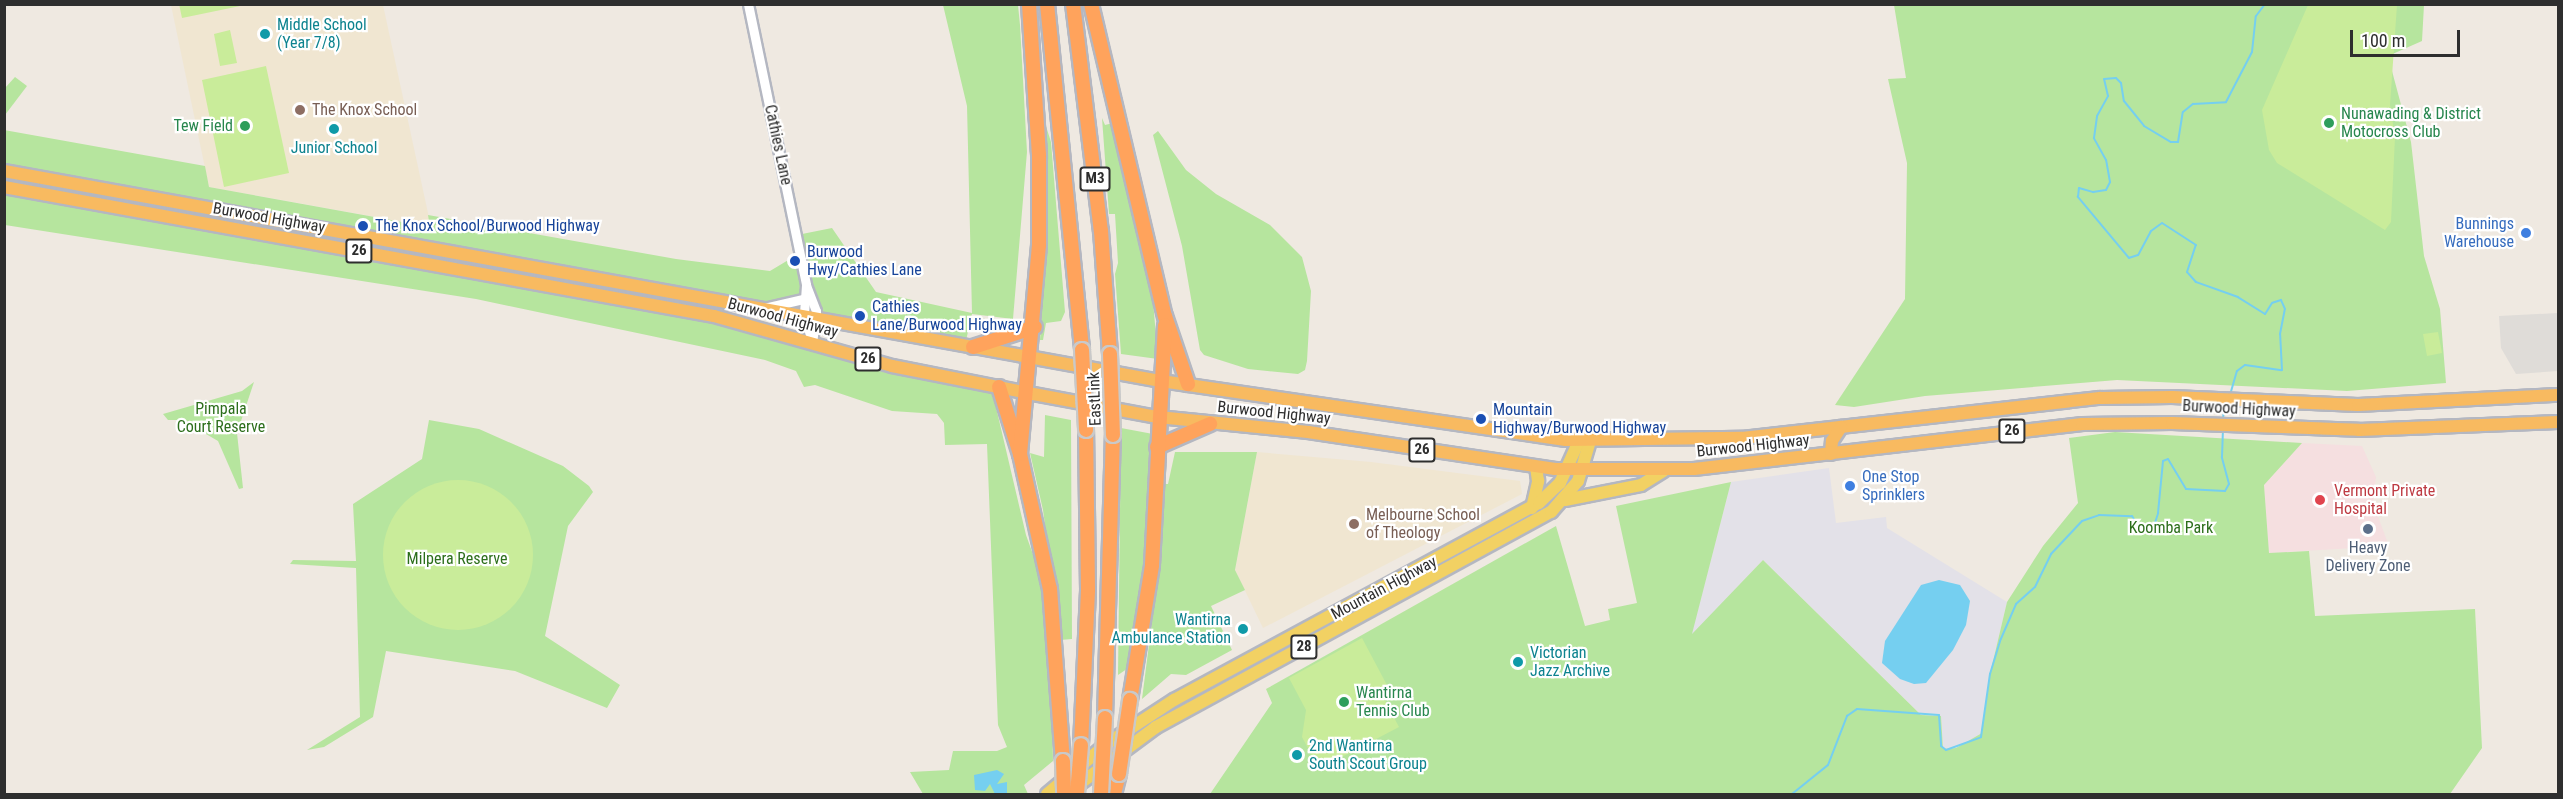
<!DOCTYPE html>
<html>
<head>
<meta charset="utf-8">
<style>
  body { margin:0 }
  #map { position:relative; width:2563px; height:799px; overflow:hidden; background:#efe9e1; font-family:"Roboto Condensed",sans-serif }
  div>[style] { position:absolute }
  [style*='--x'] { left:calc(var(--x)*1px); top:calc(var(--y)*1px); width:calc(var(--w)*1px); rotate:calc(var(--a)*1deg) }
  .industrial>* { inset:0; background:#e3e1e8 }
  .education>* { inset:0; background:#f0e6d1 }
  .medical>* { inset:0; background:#f5dfe0 }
  .green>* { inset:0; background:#b6e59e }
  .pitch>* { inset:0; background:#c9ec9a }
  .round { border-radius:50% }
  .plaza>* { inset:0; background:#dfdcd8 }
  .water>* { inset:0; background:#75cff0 }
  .stream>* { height:2px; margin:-1px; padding:0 1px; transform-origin:1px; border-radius:1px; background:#75cff0 }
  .roads { filter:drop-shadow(2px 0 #b4b7c1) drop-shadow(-2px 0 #b4b7c1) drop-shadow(0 2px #b4b7c1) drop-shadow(0 -2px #b4b7c1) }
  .tertiary>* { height:9px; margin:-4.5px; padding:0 4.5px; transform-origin:4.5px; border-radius:4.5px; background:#fff }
  .primary>* { height:12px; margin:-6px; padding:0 6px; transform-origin:6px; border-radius:6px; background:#f2d163 }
  .trunk>* { height:12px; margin:-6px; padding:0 6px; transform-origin:6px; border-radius:6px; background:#f8ba60 }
  .motorway>* { height:14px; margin:-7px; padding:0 7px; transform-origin:7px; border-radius:7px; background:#ffa35c }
  .bridges { filter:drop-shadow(2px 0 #c9c9c9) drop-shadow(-2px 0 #c9c9c9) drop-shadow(0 2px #c9c9c9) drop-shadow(0 -2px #c9c9c9) }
  .motorway-bridge>* { height:14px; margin:-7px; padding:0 7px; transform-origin:7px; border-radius:7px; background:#ffa35c }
  .dots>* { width:16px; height:16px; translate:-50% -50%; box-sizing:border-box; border:3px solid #fff; border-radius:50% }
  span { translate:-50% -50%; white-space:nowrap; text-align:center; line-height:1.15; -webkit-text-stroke:4.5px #fff; paint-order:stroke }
  .shield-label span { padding:2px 4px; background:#fff; border:2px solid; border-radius:4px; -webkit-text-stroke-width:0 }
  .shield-label { font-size:15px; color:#2e2e2e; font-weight:700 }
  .culture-label { font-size:16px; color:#0d838f }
  .left { translate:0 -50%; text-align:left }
  .right { translate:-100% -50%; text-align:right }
  .education-label { font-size:16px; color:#785e54 }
  .leisure-label { font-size:16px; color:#27864d }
  .street-label { font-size:16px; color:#2e2e2e }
  .shop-label { font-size:16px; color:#366cbe }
  .transit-label { font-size:16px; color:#164399 }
  .park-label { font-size:16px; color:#2c6e1b }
  .health-label { font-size:16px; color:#be3a42 }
  .service-label { font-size:16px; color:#4e5e75 }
  .frame { position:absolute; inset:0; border:6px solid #2e2e2e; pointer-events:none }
  .scale { position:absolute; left:2350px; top:30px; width:110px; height:27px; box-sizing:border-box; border:3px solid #2e2e2e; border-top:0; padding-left:8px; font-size:18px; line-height:21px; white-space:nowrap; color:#2e2e2e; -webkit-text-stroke:4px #fff; paint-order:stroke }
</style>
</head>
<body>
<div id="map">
  <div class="industrial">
    <i style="clip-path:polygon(1829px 468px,1836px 523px,1886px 517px,1887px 528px,2007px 602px,1990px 674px,1982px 733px,1978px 738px,1956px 748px,1943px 749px,1941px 716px,1921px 715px,1763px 560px,1691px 636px,1731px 482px)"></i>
  </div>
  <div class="education">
    <i style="clip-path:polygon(171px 5px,383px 5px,431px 227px,209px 187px)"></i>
    <i style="clip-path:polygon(1257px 452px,1371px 462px,1520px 481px,1522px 494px,1263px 628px,1235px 570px)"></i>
  </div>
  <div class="medical">
    <i style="clip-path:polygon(2302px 443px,2362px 446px,2376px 477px,2373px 503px,2389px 546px,2269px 553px,2264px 485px)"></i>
  </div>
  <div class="green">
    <i style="clip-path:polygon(943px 5px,1018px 5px,1020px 25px,1027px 152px,1013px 319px,972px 314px,965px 345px,817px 319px,816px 311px,803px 299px,762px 309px,5px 171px,4px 130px,205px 166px,209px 187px,430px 227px,428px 215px,676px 259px,770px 271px,800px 253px,797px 235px,832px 228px,876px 292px,972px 313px,967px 106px)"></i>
    <i style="clip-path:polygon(1894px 5px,2424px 5px,2422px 41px,2388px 56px,2411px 142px,2424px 256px,2440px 309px,2446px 383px,2347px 391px,2117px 380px,1925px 396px,1854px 407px,1835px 405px,1905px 299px,1907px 163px,1888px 79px,1906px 78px)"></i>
    <i style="clip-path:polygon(15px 77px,27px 86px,5px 115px,5px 88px)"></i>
    <i style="clip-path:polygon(1102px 118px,1105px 125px,1113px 123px,1143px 253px,1153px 301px,1158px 359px,1121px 354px,1115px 274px,1118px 263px,1115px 214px,1109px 214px)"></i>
    <i style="clip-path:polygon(1042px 123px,1045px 123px,1051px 142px,1065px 312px,1061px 321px,1046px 323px,1043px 340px,1040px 340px,1045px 257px)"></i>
    <i style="clip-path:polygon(1158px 131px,1186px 170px,1216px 194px,1270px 225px,1302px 257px,1311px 291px,1307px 361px,1305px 370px,1298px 374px,1248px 369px,1204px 355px,1200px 350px,1182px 246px,1153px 135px)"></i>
    <i style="clip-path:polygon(4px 187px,714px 316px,991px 386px,1026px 535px,1039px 571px,1051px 661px,1053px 761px,1024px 785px,1028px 794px,923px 794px,910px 772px,949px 770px,953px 751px,997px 751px,1007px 747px,998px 725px,987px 444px,945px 445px,944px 423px,937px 414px,892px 411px,815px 385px,804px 387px,796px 371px,765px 360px,476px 299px,5px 225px)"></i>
    <i style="clip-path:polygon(254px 382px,237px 433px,243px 488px,239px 489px,218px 441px,182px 420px,168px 420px,163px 414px,242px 391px)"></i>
    <i style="clip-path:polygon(1045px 415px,1071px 420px,1072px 639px,1060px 640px,1043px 510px,1030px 453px,1044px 457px)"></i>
    <i style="clip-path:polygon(429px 420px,479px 429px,563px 466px,589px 486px,593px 492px,568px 526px,545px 636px,620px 685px,607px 708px,515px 671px,386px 651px,373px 717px,324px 747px,307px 750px,360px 717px,356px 568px,290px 564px,293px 560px,356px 561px,353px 504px,422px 459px)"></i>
    <i style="clip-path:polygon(1121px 428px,1153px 434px,1148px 557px,1134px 664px,1118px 675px)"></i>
    <i style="clip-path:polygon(2115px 432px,2302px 443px,2264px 485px,2269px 553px,2309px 551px,2315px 616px,2475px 609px,2482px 748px,2450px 794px,1210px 794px,1272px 703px,1266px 689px,1556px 526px,1585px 626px,1610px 620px,1608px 609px,1637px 603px,1616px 506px,1731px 482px,1692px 634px,1763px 560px,1921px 715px,1941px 716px,1943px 749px,1956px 748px,1982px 733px,1990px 674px,2007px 602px,2043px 546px,2078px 503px,2069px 438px)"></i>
    <i style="clip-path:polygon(1175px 452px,1257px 452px,1235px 570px,1245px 590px,1211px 606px,1232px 650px,1186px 675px,1171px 674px,1142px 699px,1160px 559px,1163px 484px,1168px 484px)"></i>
  </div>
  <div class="pitch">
    <i style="clip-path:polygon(179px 4px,245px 4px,245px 5px,182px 18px)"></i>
    <i style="clip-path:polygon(2308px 5px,2397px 5px,2390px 105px,2395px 137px,2391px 222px,2385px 230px,2277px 163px,2269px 150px,2262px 110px)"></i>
    <i style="clip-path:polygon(230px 30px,237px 63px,220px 66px,214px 34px)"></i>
    <i style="clip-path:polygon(266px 66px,289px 173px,224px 187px,202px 80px)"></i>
    <i style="clip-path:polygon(2438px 332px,2442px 353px,2427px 356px,2423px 334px)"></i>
    <i class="round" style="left:383px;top:480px;width:150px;height:150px"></i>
    <i style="clip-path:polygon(1362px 638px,1388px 687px,1380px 691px,1399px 727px,1319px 769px,1302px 737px,1306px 710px,1289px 678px)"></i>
  </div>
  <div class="plaza">
    <i style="clip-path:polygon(2558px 313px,2558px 371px,2516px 374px,2501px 348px,2499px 316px)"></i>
  </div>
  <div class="water">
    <i style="clip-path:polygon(1939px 580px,1960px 585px,1970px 601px,1966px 625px,1953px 650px,1926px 683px,1914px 684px,1900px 679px,1882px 663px,1885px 641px,1921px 585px)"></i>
    <i style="clip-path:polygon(997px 770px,1004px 774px,997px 784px,1007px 782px,1007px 793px,995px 794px,990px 784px,985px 791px,975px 790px,974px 775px)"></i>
  </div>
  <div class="stream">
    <i style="--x:2230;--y:395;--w:25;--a:-74"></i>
    <i style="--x:2237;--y:371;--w:10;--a:-37"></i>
    <i style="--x:2245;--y:365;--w:37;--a:8"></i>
    <i style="--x:2282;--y:370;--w:36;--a:-93"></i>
    <i style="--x:2280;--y:334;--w:25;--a:-79"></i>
    <i style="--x:2285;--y:309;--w:10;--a:-114"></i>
    <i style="--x:2281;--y:300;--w:9;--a:162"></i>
    <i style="--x:2272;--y:303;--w:13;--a:122"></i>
    <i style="--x:2265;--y:314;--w:32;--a:-148"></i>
    <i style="--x:2238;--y:297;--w:45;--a:-160.3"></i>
    <i style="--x:2196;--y:282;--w:13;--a:-132"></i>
    <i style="--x:2187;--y:272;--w:28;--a:-72"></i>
    <i style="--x:2196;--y:245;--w:40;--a:-147.1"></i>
    <i style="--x:2162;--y:223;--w:14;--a:144"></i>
    <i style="--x:2151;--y:231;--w:27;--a:118"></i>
    <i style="--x:2138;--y:255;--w:9;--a:162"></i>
    <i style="--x:2129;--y:258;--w:80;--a:-129.9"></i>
    <i style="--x:2078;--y:197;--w:9;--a:-84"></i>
    <i style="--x:2079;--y:188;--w:15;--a:16"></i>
    <i style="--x:2093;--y:192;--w:13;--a:-9"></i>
    <i style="--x:2106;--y:190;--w:9;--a:-63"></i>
    <i style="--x:2110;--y:182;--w:22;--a:-100"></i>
    <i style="--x:2106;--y:160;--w:25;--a:-119"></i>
    <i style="--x:2094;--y:138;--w:22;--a:-82"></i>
    <i style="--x:2097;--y:116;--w:23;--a:-61"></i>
    <i style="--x:2108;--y:96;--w:17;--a:-103"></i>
    <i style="--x:2104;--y:79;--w:12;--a:-5"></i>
    <i style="--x:2116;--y:78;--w:7;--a:45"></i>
    <i style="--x:2121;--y:83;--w:18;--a:81"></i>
    <i style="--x:2124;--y:101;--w:32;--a:51"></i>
    <i style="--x:2144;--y:126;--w:31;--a:31"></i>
    <i style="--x:2171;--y:142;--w:7;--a:0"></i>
    <i style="--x:2178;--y:142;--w:30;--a:-81"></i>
    <i style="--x:2183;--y:112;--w:13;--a:-39"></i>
    <i style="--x:2193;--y:104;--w:33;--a:-3"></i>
    <i style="--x:2226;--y:102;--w:56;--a:-62.5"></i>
    <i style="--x:2252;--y:52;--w:36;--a:-84"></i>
    <i style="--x:2256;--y:16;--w:15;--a:-53"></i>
    <i style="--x:2223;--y:420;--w:15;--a:-86"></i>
    <i style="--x:1792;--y:794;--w:46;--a:-38.9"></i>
    <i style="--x:1828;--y:765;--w:53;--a:-68.8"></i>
    <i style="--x:1847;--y:716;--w:12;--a:-35"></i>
    <i style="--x:1857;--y:709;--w:82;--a:4.2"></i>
    <i style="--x:1939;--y:715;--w:31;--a:86"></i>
    <i style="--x:1941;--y:746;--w:6;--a:39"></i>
    <i style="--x:1946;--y:750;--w:37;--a:-20"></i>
    <i style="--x:1981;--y:737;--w:64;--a:-81.9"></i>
    <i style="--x:1990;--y:674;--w:34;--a:-73"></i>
    <i style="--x:2000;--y:641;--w:40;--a:-66.6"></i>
    <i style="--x:2016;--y:604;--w:25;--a:-42"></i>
    <i style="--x:2035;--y:587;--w:37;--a:-64"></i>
    <i style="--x:2051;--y:554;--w:45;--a:-46.8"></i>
    <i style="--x:2082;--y:521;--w:18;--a:-19"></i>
    <i style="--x:2099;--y:515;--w:33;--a:2"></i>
    <i style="--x:2132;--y:516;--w:19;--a:58"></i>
    <i style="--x:2142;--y:532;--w:10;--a:0"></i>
    <i style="--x:2152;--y:532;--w:20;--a:-72"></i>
    <i style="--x:2158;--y:513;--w:52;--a:-84.5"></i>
    <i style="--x:2163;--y:461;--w:5;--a:-22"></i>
    <i style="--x:2168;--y:459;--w:35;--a:59"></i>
    <i style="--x:2186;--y:489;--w:39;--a:3"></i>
    <i style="--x:2225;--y:491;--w:8;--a:-60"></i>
    <i style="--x:2229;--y:484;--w:28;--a:-105"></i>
    <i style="--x:2222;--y:457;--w:28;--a:-88"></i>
  </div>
  <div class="roads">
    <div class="tertiary">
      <i style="--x:748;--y:4;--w:287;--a:78.3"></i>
      <i style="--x:806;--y:285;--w:28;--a:69"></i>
      <i style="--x:816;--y:311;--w:31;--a:97"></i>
      <i style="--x:806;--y:285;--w:31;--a:94"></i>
      <i style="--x:804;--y:316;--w:25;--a:72"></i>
      <i style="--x:764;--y:308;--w:40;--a:-13"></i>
    </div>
    <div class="primary">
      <i style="--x:1565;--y:500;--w:77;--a:-11.2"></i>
      <i style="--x:1641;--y:485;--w:26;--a:-32"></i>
      <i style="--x:1532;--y:508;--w:28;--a:-77"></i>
      <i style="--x:1538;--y:481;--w:14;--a:-98"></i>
      <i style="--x:1074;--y:788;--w:102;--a:-36.6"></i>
      <i style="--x:1156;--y:727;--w:450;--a:-28.6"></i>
      <i style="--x:1551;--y:512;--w:41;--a:-48.9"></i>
      <i style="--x:1578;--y:481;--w:42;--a:-73.3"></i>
      <i style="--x:1047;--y:794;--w:80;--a:-39.9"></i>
      <i style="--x:1108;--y:743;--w:79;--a:-33.1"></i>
      <i style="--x:1174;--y:700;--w:415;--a:-28.4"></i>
      <i style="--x:1539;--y:503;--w:29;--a:-44"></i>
      <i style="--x:1560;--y:483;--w:46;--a:-65.7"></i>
    </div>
    <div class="trunk">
      <i style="--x:4;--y:171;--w:1176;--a:10.29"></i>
      <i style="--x:1161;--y:381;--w:409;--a:8.3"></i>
      <i style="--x:1566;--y:440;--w:176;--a:-0.7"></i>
      <i style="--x:1742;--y:438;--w:360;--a:-6.4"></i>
      <i style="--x:2100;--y:398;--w:72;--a:-0.8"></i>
      <i style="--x:2172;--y:397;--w:186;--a:2.5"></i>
      <i style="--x:2358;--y:405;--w:200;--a:-2.9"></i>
      <i style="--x:4;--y:187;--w:722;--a:10.3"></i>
      <i style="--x:714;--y:316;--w:185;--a:15.7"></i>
      <i style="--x:892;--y:366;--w:139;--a:11.2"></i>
      <i style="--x:1028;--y:393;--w:132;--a:10.5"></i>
      <i style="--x:1158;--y:417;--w:151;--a:5.7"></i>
      <i style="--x:1308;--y:432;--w:250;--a:8.5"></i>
      <i style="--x:1555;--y:469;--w:139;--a:0"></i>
      <i style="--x:1694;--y:469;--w:391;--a:-6.6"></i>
      <i style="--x:2082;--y:424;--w:90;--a:-0.6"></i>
      <i style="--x:2172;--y:423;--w:187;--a:2.1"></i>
      <i style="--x:2359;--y:430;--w:199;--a:-2.3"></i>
      <i style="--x:1831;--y:454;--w:13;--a:-86"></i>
      <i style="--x:1832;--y:441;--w:17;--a:-57"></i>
    </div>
    <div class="motorway">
      <i style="--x:1047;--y:4;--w:348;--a:84.2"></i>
      <i style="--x:1073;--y:4;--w:229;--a:83"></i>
      <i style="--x:1101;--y:231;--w:123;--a:85.8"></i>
      <i style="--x:1091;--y:4;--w:321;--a:76.7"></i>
      <i style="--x:1165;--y:316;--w:72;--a:71.3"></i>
      <i style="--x:973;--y:347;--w:65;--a:-17.9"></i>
      <i style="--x:999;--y:387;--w:70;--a:72.6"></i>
      <i style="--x:1020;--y:454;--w:138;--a:77.5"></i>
      <i style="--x:1050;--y:589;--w:172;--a:85.7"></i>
      <i style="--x:1157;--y:447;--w:58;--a:-23.5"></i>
      <i style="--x:1020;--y:454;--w:210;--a:-84.8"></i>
      <i style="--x:1039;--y:245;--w:90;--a:-90"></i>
      <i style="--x:1039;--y:155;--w:151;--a:-93.8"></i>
      <i style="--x:1130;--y:700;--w:137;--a:-80.7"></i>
      <i style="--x:1152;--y:565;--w:240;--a:-86.9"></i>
      <i style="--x:1105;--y:718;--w:283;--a:-88.4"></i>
      <i style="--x:1081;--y:745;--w:155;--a:-87.4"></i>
      <i style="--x:1088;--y:590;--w:160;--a:-90.7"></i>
      <i style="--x:1114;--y:794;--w:21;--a:-76"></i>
    </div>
  </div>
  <div class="bridges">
    <div class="motorway-bridge">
      <i style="--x:1082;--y:350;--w:80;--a:87.1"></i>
      <i style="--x:1110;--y:354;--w:81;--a:87.9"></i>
      <i style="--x:1063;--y:761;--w:33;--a:88"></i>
      <i style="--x:1119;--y:774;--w:75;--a:-81.5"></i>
      <i style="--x:1077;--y:794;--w:49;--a:-85.3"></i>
      <i style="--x:1101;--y:794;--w:76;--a:-87"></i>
    </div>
  </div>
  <div class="dots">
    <i style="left:265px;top:34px;background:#0f9aa8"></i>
    <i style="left:300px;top:110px;background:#8d6e63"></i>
    <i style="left:2329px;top:123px;background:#2e9e5b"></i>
    <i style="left:245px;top:126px;background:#2e9e5b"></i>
    <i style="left:334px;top:129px;background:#0f9aa8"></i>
    <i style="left:363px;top:226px;background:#1a4fb4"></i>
    <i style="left:2526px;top:233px;background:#3f7fe0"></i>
    <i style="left:795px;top:261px;background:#1a4fb4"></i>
    <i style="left:860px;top:316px;background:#1a4fb4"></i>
    <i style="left:1481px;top:419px;background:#1a4fb4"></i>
    <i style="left:1850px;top:486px;background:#3f7fe0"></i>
    <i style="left:2320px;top:500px;background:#e0444e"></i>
    <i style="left:1354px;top:524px;background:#8d6e63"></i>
    <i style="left:2368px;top:529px;background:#5c6f8a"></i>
    <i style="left:1243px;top:629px;background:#0f9aa8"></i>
    <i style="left:1518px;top:662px;background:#0f9aa8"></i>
    <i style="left:1344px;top:702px;background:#2e9e5b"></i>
    <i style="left:1297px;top:755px;background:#0f9aa8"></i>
  </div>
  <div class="shield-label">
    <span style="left:1095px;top:179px">M3</span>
    <span style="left:359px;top:251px">26</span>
    <span style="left:868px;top:359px">26</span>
    <span style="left:2012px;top:431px">26</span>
    <span style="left:1422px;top:450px">26</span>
    <span style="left:1304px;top:647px">28</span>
  </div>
  <div class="culture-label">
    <span class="left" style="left:277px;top:34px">Middle School<br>(Year 7/8)</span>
    <span style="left:334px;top:148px">Junior School</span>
    <span class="right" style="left:1231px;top:629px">Wantirna<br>Ambulance Station</span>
    <span class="left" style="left:1530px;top:662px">Victorian<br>Jazz Archive</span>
    <span class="left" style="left:1309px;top:755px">2nd Wantirna<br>South Scout Group</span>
  </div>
  <div class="education-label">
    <span class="left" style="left:312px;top:110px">The Knox School</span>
    <span class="left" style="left:1366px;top:524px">Melbourne School<br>of Theology</span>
  </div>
  <div class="leisure-label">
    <span class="left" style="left:2341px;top:123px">Nunawading &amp; District<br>Motocross Club</span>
    <span class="right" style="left:233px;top:126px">Tew Field</span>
    <span class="left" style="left:1356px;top:702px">Wantirna<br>Tennis Club</span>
  </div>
  <div class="street-label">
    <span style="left:778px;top:145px;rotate:78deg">Cathies Lane</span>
    <span style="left:269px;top:218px;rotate:10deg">Burwood Highway</span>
    <span style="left:783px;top:318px;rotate:15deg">Burwood Highway</span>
    <span style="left:1095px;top:399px;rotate:-92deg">EastLink</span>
    <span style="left:2239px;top:409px;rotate:3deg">Burwood Highway</span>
    <span style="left:1274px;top:413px;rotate:6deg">Burwood Highway</span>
    <span style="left:1753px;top:446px;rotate:-6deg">Burwood Highway</span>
    <span style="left:1384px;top:588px;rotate:-28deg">Mountain Highway</span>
  </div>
  <div class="shop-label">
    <span class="right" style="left:2514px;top:233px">Bunnings<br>Warehouse</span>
    <span class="left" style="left:1862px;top:486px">One Stop<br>Sprinklers</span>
  </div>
  <div class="transit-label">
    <span class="left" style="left:375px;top:226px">The Knox School/Burwood Highway</span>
    <span class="left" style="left:807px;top:261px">Burwood<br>Hwy/Cathies Lane</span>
    <span class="left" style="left:872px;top:316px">Cathies<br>Lane/Burwood Highway</span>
    <span class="left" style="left:1493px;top:419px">Mountain<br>Highway/Burwood Highway</span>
  </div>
  <div class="park-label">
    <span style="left:221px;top:418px">Pimpala<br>Court Reserve</span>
    <span style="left:2171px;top:528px">Koomba Park</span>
    <span style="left:457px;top:559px">Milpera Reserve</span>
  </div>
  <div class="health-label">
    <span class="left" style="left:2334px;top:500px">Vermont Private<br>Hospital</span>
  </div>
  <div class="service-label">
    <span style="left:2368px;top:557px">Heavy<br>Delivery Zone</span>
  </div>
  <div class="frame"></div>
  <div class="scale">100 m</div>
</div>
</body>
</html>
